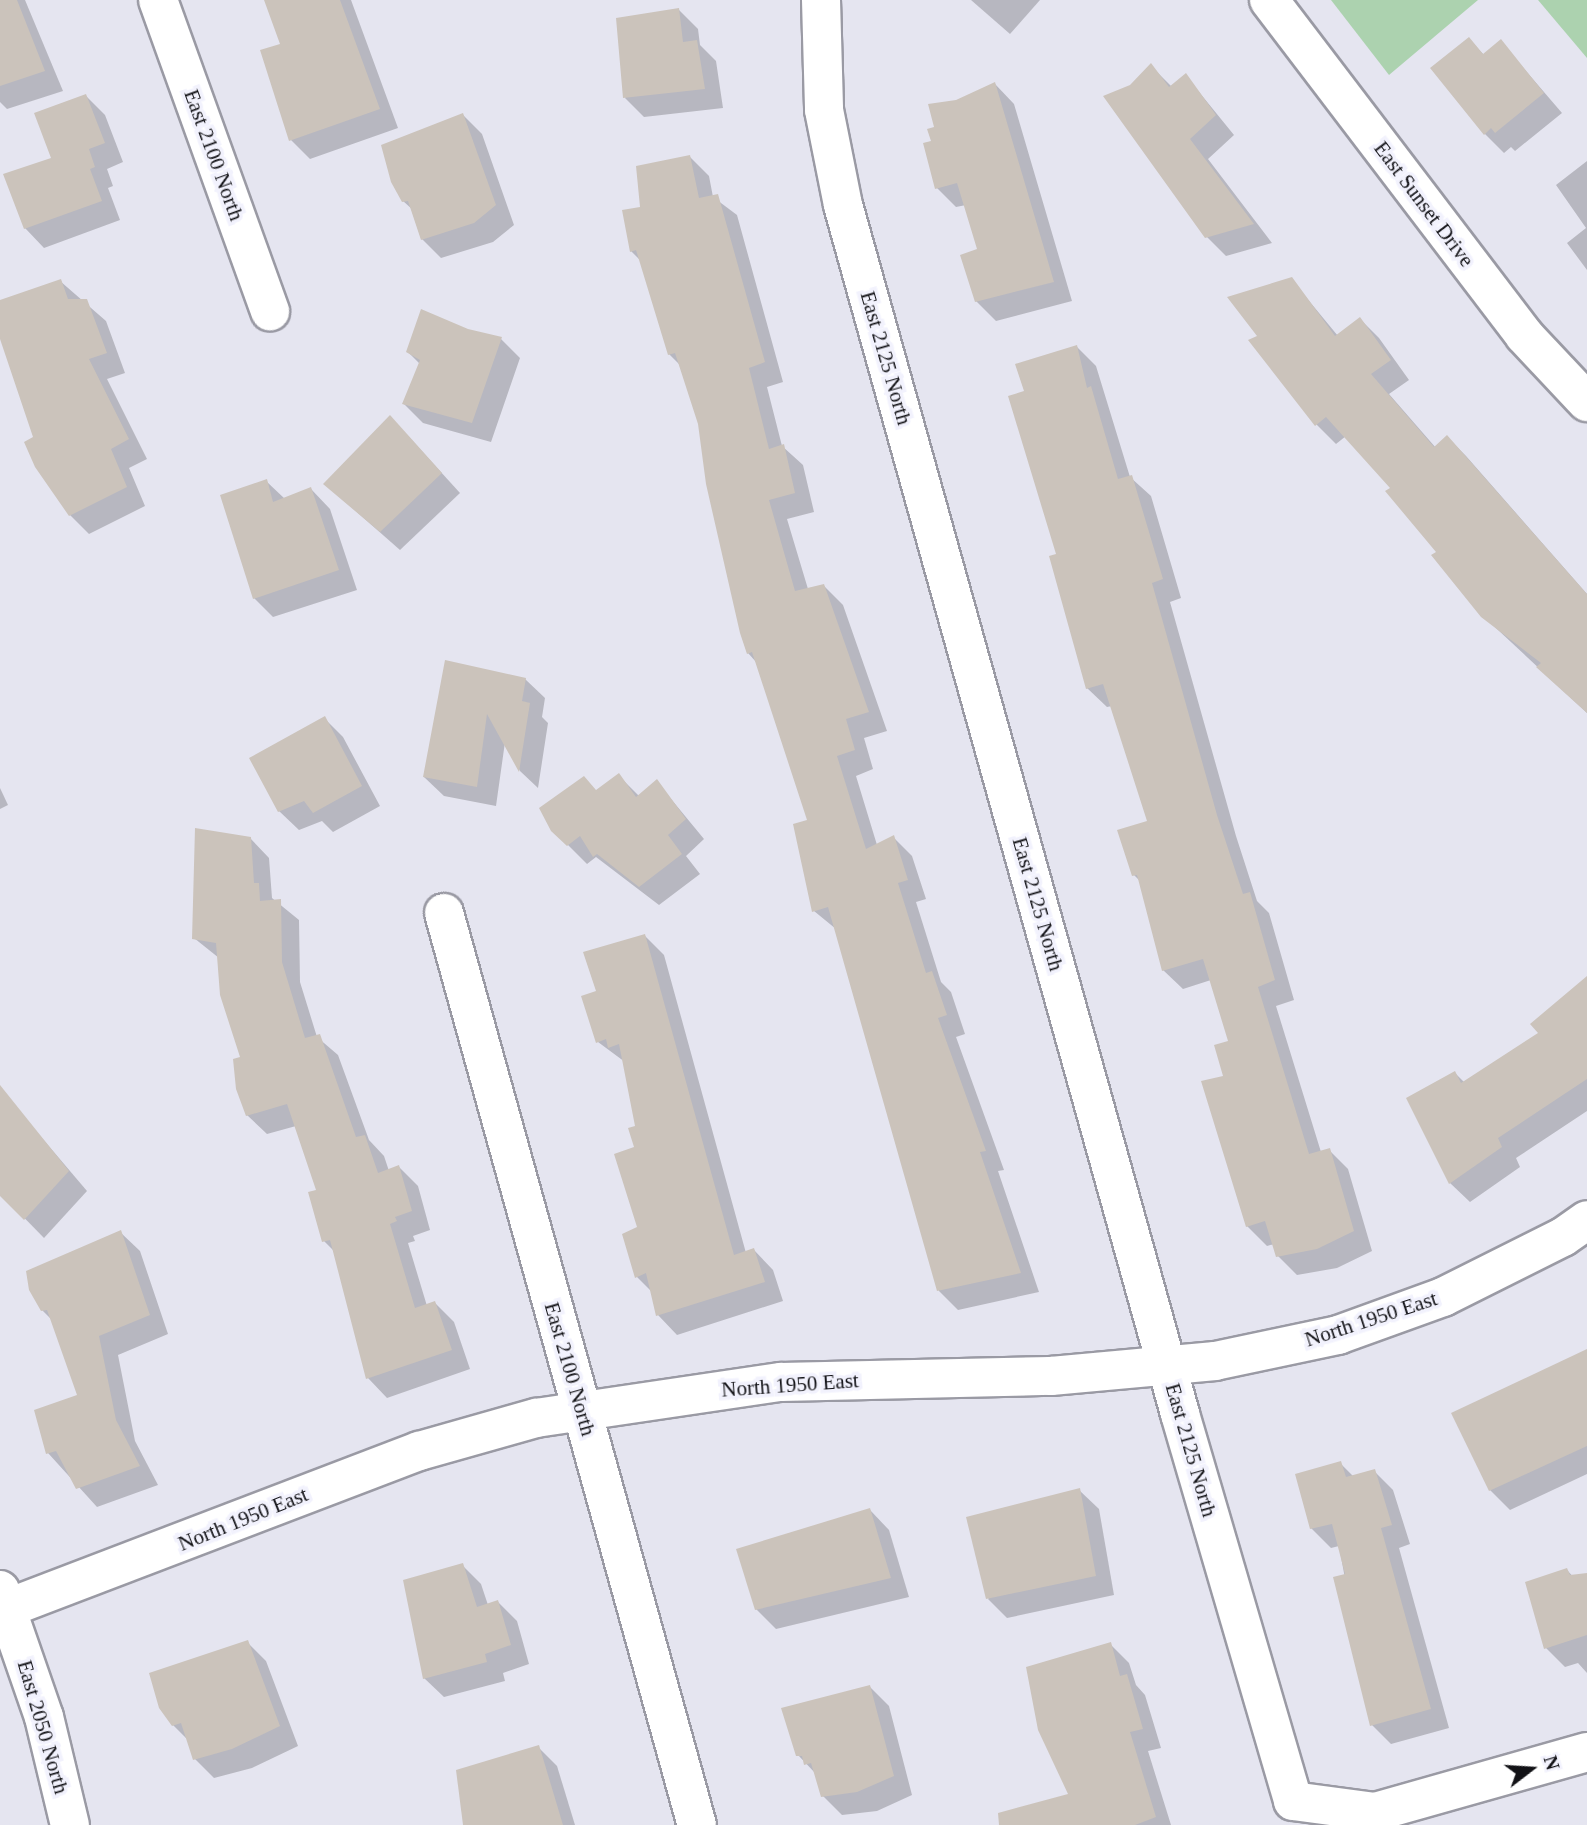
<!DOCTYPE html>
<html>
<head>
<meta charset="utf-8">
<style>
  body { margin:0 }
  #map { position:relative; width:1587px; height:1825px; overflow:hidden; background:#e5e5f0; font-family:Georgia,serif }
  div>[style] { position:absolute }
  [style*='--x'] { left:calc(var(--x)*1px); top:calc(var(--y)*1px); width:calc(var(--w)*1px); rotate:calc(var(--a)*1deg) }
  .green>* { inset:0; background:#acd2af }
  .shadow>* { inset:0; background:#0003 }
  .building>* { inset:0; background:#cbc3bb }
  .roads { filter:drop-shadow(2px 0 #9a9aa4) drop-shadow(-2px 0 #9a9aa4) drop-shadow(0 2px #9a9aa4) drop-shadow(0 -2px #9a9aa4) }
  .minor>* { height:38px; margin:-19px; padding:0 19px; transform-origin:19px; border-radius:19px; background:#fff }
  span { translate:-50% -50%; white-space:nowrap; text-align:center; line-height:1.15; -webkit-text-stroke:7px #f2f2fd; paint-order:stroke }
  .street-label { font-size:21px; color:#121216 }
  .north { position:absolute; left:1496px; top:1734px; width:70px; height:70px; -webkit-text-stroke:5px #f2f2fd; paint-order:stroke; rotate:73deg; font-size:19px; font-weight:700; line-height:28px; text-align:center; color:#121216 }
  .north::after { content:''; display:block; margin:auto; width:24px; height:32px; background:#121216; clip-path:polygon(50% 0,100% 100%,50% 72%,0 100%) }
</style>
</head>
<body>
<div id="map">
  <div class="green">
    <i style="clip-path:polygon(1331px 0,1478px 0,1389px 75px)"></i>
    <i style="clip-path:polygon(1538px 0,1587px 0,1587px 58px)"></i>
  </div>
  <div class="shadow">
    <i style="clip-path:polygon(0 0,25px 0,63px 91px,7px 109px,0 102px)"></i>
    <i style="clip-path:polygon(266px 0,351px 0,398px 128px,310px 159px,291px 140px,283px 45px)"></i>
    <i style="clip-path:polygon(971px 0,1040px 0,1010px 34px)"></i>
    <i style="clip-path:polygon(678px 9px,698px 29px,700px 45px,716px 61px,723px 108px,644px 117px,625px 98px)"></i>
    <i style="clip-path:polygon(1469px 39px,1484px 55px,1501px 42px,1562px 113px,1515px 151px,1511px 147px,1504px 153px,1485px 134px)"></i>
    <i style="clip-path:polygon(1151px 66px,1172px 87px,1186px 76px,1234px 135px,1208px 159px,1272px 243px,1226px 256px,1207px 237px,1131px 86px)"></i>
    <i style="clip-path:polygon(995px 84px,1014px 104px,1072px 301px,996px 321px,976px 301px,979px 250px,966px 205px,956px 207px,937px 188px,933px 143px,957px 101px)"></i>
    <i style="clip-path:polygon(86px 96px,105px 115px,123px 162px,107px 169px,113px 186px,108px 188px,120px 220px,44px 248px,25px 228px)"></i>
    <i style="clip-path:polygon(463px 115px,482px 134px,514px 225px,493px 242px,441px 258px,422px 239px,413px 210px,403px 201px)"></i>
    <i style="clip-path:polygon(690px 157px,709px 176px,713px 197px,737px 215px,783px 382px,767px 387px,782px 446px,803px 465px,814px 512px,787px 519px,808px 589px,823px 585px,843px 605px,887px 731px,864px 738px,873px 769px,856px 776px,877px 845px,893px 837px,912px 856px,926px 899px,916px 902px,941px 982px,951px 992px,965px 1034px,956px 1037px,1004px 1170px,998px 1171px,1039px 1292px,958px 1310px,939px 1291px,836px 929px,814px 911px,810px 821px,757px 663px,748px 653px,700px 424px,681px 366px,669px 354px,640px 260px,631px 251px,642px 208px)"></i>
    <i style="clip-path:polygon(1587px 161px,1587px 270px,1567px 243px,1586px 228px,1556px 185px)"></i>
    <i style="clip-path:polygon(1291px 279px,1338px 336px,1360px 319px,1379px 338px,1409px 380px,1389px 394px,1436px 448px,1447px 437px,1466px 456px,1587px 594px,1587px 713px,1483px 616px,1393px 488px,1346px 436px,1336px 444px,1317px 425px,1250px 341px,1259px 336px)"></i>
    <i style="clip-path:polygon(60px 281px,106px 321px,125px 373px,107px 379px,147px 459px,129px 468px,145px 506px,89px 534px,70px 515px,35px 437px,0 333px,0 302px)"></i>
    <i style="clip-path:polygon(467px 331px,501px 339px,520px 358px,491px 442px,423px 423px,404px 404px,420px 364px,408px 352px)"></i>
    <i style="clip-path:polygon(1077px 347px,1096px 366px,1130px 477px,1151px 496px,1181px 598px,1170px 602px,1236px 836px,1257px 901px,1269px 913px,1294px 1000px,1276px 1006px,1321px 1152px,1329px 1150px,1348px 1169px,1372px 1251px,1337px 1268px,1297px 1275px,1278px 1256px,1274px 1244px,1267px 1246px,1247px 1226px,1225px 1077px,1230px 1043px,1211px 980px,1183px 989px,1163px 970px,1141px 882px,1134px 875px,1150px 822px,1112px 706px,1107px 707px,1087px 688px,1026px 392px)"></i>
    <i style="clip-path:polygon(409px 437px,460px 493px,400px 550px,325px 484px)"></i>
    <i style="clip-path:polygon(266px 481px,285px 499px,311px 489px,330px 509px,357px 590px,273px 617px,254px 598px)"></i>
    <i style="clip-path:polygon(447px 662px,525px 679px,545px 698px,542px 717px,548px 723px,538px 788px,520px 771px,505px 742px,496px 806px,444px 796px,424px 777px)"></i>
    <i style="clip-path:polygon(324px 718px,343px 737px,380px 806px,333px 832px,322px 821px,299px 830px,279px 811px)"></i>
    <i style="clip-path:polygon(619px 776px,639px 796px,657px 782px,704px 839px,686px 856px,700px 874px,659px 905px,596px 857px,587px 864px,553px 830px)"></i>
    <i style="clip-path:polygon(0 788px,8px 805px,0 809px)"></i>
    <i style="clip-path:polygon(250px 838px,269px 858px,272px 898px,299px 920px,300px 982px,317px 1037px,338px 1055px,369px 1140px,384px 1156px,389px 1171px,399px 1167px,418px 1186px,430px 1230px,413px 1236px,415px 1241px,408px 1243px,427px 1306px,435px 1303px,454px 1322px,470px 1369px,387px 1398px,368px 1378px,336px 1253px,324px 1241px,318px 1191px,296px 1126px,267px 1134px,247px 1115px,242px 1058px,219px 958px,194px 938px)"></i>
    <i style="clip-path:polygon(645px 936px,664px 955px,746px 1253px,754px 1250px,773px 1270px,783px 1301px,677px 1335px,658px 1315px,653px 1293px,637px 1277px,637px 1127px,625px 1062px,598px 1042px,598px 992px)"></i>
    <i style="clip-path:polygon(1587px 978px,1587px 1111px,1516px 1158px,1520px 1167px,1470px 1202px,1450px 1183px,1455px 1073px,1465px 1083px,1540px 1034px)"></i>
    <i style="clip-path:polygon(13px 1104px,87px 1191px,44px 1238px,0 1193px,0 1117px)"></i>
    <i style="clip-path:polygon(120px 1232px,140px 1251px,168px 1334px,118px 1355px,135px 1441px,158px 1485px,97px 1507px,48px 1453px,79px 1396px,52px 1320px,42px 1310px)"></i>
    <i style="clip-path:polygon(1587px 1351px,1587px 1474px,1510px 1510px,1490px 1490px,1453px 1414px)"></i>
    <i style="clip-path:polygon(1340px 1463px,1354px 1477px,1374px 1471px,1393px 1490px,1410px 1544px,1399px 1548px,1449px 1728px,1391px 1744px,1372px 1725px,1339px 1546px,1331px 1548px,1311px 1528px)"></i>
    <i style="clip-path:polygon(1079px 1490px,1099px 1509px,1114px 1595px,1007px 1618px,988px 1599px)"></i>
    <i style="clip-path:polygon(870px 1510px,889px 1530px,909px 1597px,776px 1629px,756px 1609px)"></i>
    <i style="clip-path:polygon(462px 1565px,481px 1584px,488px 1605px,498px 1602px,517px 1621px,529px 1664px,503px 1673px,505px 1681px,444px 1697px,424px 1678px)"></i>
    <i style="clip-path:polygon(1567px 1570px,1577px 1581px,1587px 1576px,1587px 1673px,1578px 1663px,1565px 1667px,1546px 1648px)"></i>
    <i style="clip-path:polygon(247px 1642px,266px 1661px,298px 1746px,252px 1768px,214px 1778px,195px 1759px,188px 1740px,173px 1725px)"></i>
    <i style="clip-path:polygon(1110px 1644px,1129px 1663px,1136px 1685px,1145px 1695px,1161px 1748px,1148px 1751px,1171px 1825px,1054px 1825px,1071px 1795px)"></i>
    <i style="clip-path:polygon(870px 1687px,889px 1706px,912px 1795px,877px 1811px,842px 1815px,823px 1796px,816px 1774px,798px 1755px)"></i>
    <i style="clip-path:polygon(538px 1747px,557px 1766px,575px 1825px,465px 1825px)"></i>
  </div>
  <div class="building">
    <i style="clip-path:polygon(0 0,17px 0,45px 71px,0 86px)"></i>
    <i style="clip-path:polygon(264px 0,340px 0,380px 109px,289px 141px,260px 50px,280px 44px)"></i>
    <i style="clip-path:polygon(679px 8px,683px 42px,697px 40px,705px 89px,623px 98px,616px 18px)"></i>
    <i style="clip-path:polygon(1469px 37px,1483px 54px,1501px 39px,1544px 93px,1495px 133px,1491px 128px,1484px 135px,1430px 68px)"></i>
    <i style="clip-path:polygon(1151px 63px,1169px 87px,1186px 73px,1216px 115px,1190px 139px,1254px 224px,1205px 238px,1103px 96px,1130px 85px)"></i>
    <i style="clip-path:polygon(995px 82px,1054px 282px,975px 302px,960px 255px,977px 249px,957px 183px,935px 189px,923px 143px,931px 141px,927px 129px,934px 127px,928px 104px,956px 100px)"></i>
    <i style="clip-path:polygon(86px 94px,105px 143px,89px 149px,95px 167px,90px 169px,102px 201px,24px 229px,3px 174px,51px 158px,34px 113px)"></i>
    <i style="clip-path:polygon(463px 113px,496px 205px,474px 223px,421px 240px,408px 201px,402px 202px,391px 182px,381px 145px)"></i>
    <i style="clip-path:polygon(690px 155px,699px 198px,718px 194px,765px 362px,749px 368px,769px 449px,784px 444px,795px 493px,769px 500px,795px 591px,824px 584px,869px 712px,846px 719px,855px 750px,837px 756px,866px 849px,894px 835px,908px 880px,898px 883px,926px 973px,932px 971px,947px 1015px,938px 1018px,986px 1151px,980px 1152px,1021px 1273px,937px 1291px,828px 907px,812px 912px,793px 824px,807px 820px,752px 652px,747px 654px,740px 633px,706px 484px,698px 424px,675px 353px,668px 355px,636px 250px,630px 252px,622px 210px,640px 207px,636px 166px)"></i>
    <i style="clip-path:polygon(1292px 277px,1335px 336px,1360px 317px,1391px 360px,1371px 374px,1434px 447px,1447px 435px,1587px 594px,1587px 713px,1536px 667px,1541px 663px,1481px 617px,1431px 555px,1436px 552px,1385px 491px,1390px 488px,1326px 417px,1315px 426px,1248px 340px,1257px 336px,1227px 297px)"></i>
    <i style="clip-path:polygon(61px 279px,68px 299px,87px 299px,107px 353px,89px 359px,129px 439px,111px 449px,127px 487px,69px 516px,35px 467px,24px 442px,33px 437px,0 339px,0 300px)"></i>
    <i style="clip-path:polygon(421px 309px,468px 329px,502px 337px,472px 423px,402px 404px,420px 360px,406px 352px)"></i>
    <i style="clip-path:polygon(1077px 345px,1087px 388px,1091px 386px,1118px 479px,1132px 475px,1163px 579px,1152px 583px,1217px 815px,1243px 894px,1250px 892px,1275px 980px,1258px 987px,1309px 1154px,1330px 1148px,1354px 1231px,1317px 1249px,1276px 1257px,1265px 1221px,1246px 1227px,1201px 1081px,1223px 1076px,1214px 1045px,1228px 1041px,1203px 959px,1162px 971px,1137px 875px,1132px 876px,1117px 830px,1147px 821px,1103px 684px,1086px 689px,1049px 556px,1056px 554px,1008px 396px,1024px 391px,1015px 364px)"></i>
    <i style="clip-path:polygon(390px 415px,442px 473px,380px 532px,323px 484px)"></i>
    <i style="clip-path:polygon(267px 479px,273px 502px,311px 487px,339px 570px,253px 599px,220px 495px)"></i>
    <i style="clip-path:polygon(445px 660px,526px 678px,522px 701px,530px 703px,519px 772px,487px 714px,477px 787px,423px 777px)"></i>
    <i style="clip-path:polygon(325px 716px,362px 786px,313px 813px,304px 801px,278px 812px,249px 758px)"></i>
    <i style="clip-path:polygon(619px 773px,636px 797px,657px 779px,686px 819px,668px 835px,682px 854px,639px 887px,597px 854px,593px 857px,580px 836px,567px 846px,551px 831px,539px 808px,584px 776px,596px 790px)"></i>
    <i style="clip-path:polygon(195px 828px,251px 837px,254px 883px,259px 883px,260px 901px,281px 899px,282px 962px,305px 1038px,320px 1034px,356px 1137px,365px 1135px,378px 1173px,399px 1165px,412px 1211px,395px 1217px,397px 1221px,390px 1224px,415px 1308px,435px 1301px,452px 1350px,366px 1379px,330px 1240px,322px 1242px,308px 1192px,316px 1190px,287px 1104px,246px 1116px,236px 1089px,233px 1059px,240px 1057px,220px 995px,216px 943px,192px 939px)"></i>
    <i style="clip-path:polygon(645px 934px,734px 1255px,754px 1248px,765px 1282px,656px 1316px,646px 1273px,635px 1278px,622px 1234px,637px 1227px,614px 1154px,634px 1147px,628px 1128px,635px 1126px,619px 1044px,608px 1048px,606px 1039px,596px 1043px,581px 996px,596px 991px,583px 952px)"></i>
    <i style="clip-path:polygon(1587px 976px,1587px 1079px,1498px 1138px,1502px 1147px,1449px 1184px,1406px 1098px,1455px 1071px,1461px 1083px,1538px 1033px,1530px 1024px)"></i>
    <i style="clip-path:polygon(0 1085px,69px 1171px,24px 1220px,0 1196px)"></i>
    <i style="clip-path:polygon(121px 1230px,150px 1315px,99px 1336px,116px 1420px,140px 1466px,76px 1489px,56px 1451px,46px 1454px,34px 1410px,77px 1395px,47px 1310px,41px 1311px,29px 1290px,26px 1271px)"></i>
    <i style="clip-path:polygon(1587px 1349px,1587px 1446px,1489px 1491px,1451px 1413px)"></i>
    <i style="clip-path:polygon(1341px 1461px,1346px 1477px,1375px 1469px,1392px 1525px,1381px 1528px,1431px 1709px,1370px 1726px,1333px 1577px,1345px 1574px,1332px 1524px,1310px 1529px,1295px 1474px)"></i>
    <i style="clip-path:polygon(1080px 1488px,1096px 1576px,986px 1599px,966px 1517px)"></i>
    <i style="clip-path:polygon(870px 1508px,891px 1578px,755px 1610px,736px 1549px)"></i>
    <i style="clip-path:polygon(463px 1563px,477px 1607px,498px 1600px,511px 1645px,485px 1654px,487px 1662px,423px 1679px,403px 1580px)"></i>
    <i style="clip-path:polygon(1567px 1568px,1570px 1575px,1587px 1573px,1587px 1635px,1544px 1649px,1525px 1582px)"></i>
    <i style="clip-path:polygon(248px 1640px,280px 1726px,232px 1749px,193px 1760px,181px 1723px,172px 1726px,159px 1708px,149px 1673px)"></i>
    <i style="clip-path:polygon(1111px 1642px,1120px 1676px,1127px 1674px,1143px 1729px,1130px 1732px,1156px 1817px,1135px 1825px,999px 1825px,998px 1813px,1068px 1794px,1038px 1730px,1026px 1667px)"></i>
    <i style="clip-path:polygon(870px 1685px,894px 1776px,857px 1792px,821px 1797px,811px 1763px,804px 1765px,802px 1756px,796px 1756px,781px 1708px)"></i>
    <i style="clip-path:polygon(539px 1745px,563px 1825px,463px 1825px,456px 1770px)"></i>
  </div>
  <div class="roads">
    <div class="minor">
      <i style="--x:158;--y:0;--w:331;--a:70.2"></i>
      <i style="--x:821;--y:0;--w:110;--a:88.4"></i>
      <i style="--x:824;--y:110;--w:97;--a:78.7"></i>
      <i style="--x:843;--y:205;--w:1255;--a:74.42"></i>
      <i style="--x:1180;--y:1414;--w:403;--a:73.7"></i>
      <i style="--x:1293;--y:1801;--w:83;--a:7.6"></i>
      <i style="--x:1375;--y:1812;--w:220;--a:-15.8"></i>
      <i style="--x:1269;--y:0;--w:421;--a:52.7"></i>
      <i style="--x:1524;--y:335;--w:92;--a:46.8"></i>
      <i style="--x:444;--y:913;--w:946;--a:74.5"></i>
      <i style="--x:0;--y:1590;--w:134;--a:70.9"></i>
      <i style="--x:44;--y:1717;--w:111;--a:76.5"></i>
      <i style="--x:0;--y:1611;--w:449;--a:-20.9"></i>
      <i style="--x:419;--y:1451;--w:122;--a:-15.8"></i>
      <i style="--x:536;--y:1418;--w:248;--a:-8.4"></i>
      <i style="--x:781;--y:1382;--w:270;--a:-1.3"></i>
      <i style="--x:1051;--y:1376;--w:165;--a:-5.2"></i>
      <i style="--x:1215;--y:1361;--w:126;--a:-11.9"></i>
      <i style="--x:1338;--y:1335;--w:112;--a:-19.9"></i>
      <i style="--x:1443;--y:1297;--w:134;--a:-26.6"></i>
      <i style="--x:1563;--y:1237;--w:29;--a:-35"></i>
    </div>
  </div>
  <div class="street-label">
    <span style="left:214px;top:155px;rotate:70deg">East 2100 North</span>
    <span style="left:1424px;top:204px;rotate:53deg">East Sunset Drive</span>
    <span style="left:886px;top:358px;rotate:74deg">East 2125 North</span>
    <span style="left:1038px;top:904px;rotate:74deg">East 2125 North</span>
    <span style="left:1371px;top:1319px;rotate:-18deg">North 1950 East</span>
    <span style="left:570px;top:1369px;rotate:74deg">East 2100 North</span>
    <span style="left:790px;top:1385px;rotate:-4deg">North 1950 East</span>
    <span style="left:1191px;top:1450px;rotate:74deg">East 2125 North</span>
    <span style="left:243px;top:1519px;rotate:-22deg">North 1950 East</span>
    <span style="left:43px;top:1727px;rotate:74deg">East 2050 North</span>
  </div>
  <div class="north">N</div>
</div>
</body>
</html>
